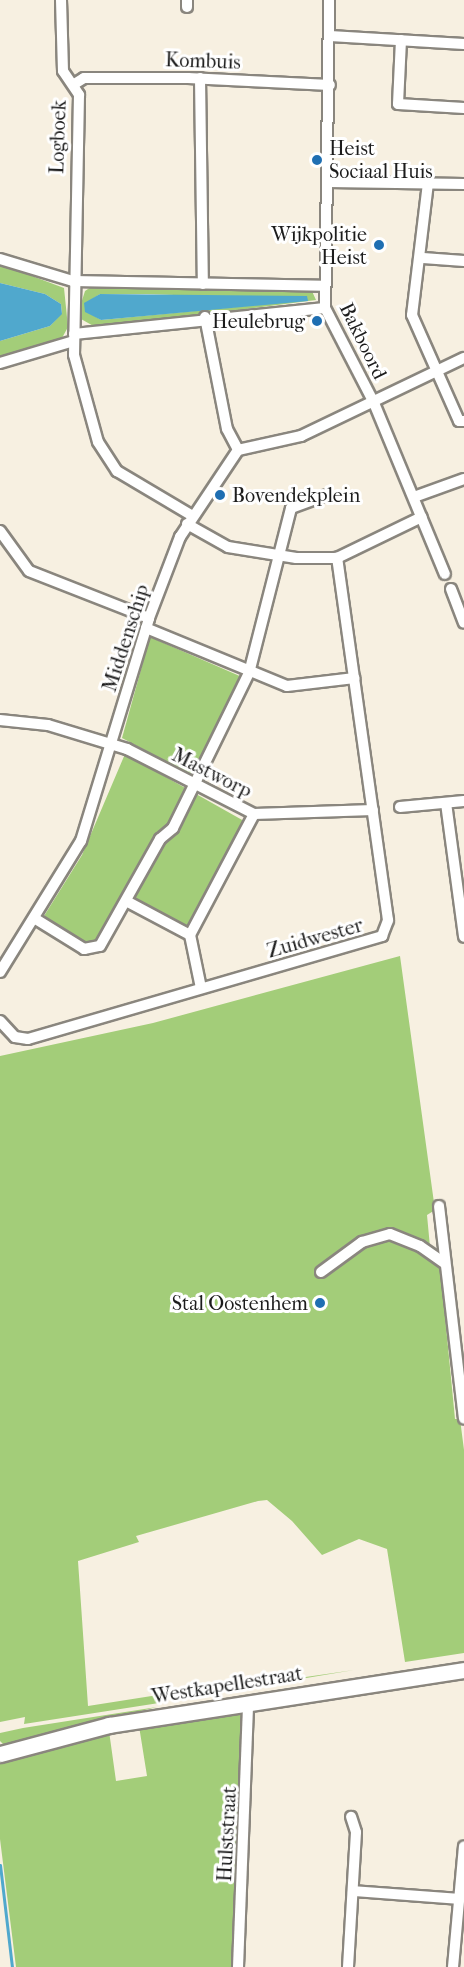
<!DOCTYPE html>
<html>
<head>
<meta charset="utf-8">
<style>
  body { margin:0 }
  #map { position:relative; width:464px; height:1967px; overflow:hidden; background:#f7f0e1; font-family:"IM FELL French Canon",serif }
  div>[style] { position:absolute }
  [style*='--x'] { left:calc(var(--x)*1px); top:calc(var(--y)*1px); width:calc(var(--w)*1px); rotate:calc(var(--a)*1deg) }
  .green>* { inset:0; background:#a3cd79 }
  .water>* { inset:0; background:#50a8cd }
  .stream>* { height:3px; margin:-1.5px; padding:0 1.5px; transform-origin:1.5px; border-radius:1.5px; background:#50a8cd }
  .roads { filter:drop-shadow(2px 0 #8a867e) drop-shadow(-2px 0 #8a867e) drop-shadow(0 2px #8a867e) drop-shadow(0 -2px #8a867e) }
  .street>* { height:10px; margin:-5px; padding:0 5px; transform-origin:5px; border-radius:5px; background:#fff }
  .secondary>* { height:15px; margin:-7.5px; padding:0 7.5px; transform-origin:7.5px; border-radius:7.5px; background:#fff }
  .dots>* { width:16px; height:16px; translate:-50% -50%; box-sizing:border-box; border:3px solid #fff; border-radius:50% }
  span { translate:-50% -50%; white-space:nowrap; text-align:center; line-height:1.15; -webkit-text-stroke:6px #fff; paint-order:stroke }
  .street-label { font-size:20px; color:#1c1c1c }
  .poi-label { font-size:20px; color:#1c1c1c }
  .left { translate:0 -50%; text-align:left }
  .right { translate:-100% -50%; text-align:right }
</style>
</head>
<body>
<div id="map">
  <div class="green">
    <i style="clip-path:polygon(0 264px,64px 288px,68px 327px,62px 338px,0 358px,0 341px,50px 326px,62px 313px,61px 304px,45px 294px,0 283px)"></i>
    <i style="clip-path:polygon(evenodd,94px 285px,311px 289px,316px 300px,97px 328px,81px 319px,79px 310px,85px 291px,94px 285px,100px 294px,147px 294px,308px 300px,101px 320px,88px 312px,88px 302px,100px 294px)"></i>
    <i style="clip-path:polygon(150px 637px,242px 677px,193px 776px,122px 738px)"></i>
    <i style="clip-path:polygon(125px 754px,244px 821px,188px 927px,126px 894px,96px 941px,86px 943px,44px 916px,82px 855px)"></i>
    <i style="clip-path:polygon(400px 956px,435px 1210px,427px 1215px,430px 1247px,439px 1254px,455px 1419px,460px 1419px,464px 1450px,464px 1653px,405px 1662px,387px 1549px,359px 1539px,322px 1555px,292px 1521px,267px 1500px,258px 1501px,136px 1536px,139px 1542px,78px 1561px,88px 1706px,158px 1695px,159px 1703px,24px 1724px,25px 1717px,0 1722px,0 1056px,153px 1023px)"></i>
    <i style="clip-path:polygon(354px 1670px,174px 1700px,173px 1693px,221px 1681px,224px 1689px)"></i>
    <i style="clip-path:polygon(157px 1707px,4px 1745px,0 1741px,0 1733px,23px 1728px)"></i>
    <i style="clip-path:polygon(237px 1710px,243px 1714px,233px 1967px,16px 1967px,0 1839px,0 1760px,109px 1731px,116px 1781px,147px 1776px,139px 1726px)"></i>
  </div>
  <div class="water">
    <i style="clip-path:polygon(0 283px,45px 294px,61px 304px,62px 314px,50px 326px,0 341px)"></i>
    <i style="clip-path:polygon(100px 294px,307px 296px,308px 301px,101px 320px,85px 312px,84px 303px)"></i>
  </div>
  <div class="stream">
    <i style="--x:0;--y:1865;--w:103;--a:83.3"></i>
  </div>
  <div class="roads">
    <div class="street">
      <i style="--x:61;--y:0;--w:71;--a:88.4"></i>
      <i style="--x:63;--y:71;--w:29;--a:56"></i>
      <i style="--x:79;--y:95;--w:260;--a:91.1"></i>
      <i style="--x:74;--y:355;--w:90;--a:74.6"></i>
      <i style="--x:98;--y:442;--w:35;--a:57"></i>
      <i style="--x:117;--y:471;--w:86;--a:30.7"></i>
      <i style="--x:329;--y:0;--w:308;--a:90.7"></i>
      <i style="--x:325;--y:308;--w:107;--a:62.7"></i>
      <i style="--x:374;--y:403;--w:185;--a:67.5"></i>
      <i style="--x:187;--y:7;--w:7;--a:-90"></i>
      <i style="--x:330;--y:36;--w:134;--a:3.4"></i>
      <i style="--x:401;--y:40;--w:64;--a:92.7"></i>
      <i style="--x:398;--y:104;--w:66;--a:3.5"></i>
      <i style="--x:200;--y:78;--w:206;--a:89.2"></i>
      <i style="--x:76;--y:83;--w:9;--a:-32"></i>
      <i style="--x:84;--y:78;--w:104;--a:0"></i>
      <i style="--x:188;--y:78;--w:142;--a:2.8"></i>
      <i style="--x:329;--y:182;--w:135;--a:0.8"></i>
      <i style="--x:428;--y:183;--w:133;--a:96.9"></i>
      <i style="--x:412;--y:315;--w:116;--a:66.1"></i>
      <i style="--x:459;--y:421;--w:5;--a:0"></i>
      <i style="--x:423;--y:258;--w:41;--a:4.2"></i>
      <i style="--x:0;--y:259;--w:76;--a:16.8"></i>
      <i style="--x:73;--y:281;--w:250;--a:1.1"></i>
      <i style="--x:205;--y:317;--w:114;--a:78.9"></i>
      <i style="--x:227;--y:429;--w:24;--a:62"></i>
      <i style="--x:74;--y:334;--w:252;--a:-5.9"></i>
      <i style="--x:0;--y:363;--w:77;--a:-16.6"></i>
      <i style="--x:414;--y:497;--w:53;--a:-19.8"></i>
      <i style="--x:187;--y:524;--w:47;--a:29.3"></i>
      <i style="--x:228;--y:547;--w:69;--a:9.2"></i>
      <i style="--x:296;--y:558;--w:41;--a:0"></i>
      <i style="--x:337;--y:558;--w:94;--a:-25.8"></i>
      <i style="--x:0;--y:531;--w:49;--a:54.1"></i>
      <i style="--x:29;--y:571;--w:129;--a:21.4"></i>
      <i style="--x:451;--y:589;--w:36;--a:69"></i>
      <i style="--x:146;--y:628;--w:152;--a:22.4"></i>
      <i style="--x:287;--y:686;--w:68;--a:-6.7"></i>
      <i style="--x:0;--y:720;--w:48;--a:5.9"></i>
      <i style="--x:48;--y:725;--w:83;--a:16.9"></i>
      <i style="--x:127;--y:749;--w:143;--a:27.1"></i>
      <i style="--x:254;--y:814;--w:119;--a:-1.9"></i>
      <i style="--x:446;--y:803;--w:135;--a:82.3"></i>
      <i style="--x:400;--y:807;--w:64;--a:-5.4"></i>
      <i style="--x:128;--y:902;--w:70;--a:28"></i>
      <i style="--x:34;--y:918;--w:59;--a:31.8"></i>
      <i style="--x:84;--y:949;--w:16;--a:-11"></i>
      <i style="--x:100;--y:946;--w:123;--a:-60.7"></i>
      <i style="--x:160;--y:839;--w:17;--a:-40"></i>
      <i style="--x:173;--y:828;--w:173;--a:-63.9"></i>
      <i style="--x:249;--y:673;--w:170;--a:-75.7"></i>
      <i style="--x:291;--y:508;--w:37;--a:-20"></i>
      <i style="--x:0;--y:972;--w:154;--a:-58.3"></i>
      <i style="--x:81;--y:841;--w:233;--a:-73"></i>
      <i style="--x:149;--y:618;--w:87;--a:-69.1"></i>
      <i style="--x:180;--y:537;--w:105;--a:-56.3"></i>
      <i style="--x:238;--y:450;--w:65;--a:-12.5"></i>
      <i style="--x:301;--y:436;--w:181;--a:-25.6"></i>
      <i style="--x:201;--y:988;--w:54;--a:-101.7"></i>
      <i style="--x:190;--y:935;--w:137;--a:-62.1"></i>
      <i style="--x:0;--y:1021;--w:22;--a:47"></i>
      <i style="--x:15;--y:1037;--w:13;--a:9"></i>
      <i style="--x:28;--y:1039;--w:369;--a:-16.2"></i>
      <i style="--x:382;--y:936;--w:17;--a:-69"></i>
      <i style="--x:388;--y:920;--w:366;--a:-98"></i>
      <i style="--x:439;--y:1206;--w:214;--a:83.3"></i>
      <i style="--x:321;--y:1272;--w:51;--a:-36.2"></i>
      <i style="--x:362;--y:1242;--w:29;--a:-16"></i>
      <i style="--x:390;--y:1234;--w:32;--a:22"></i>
      <i style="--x:420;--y:1246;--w:29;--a:35"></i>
      <i style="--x:353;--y:1891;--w:106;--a:4.3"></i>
      <i style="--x:238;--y:1967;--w:263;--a:-87.8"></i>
      <i style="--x:348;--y:1967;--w:135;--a:-86.6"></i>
      <i style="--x:356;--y:1832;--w:16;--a:-108"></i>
      <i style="--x:453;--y:1967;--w:121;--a:-84.8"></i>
    </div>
    <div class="secondary">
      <i style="--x:0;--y:1754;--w:113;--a:-14.9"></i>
      <i style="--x:109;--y:1725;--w:359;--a:-8.8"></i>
    </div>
  </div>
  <div class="dots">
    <i style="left:317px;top:160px;background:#1f6fb2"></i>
    <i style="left:379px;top:245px;background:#1f6fb2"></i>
    <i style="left:317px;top:321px;background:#1f6fb2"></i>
    <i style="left:220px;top:495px;background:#1f6fb2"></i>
    <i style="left:320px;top:1303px;background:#1f6fb2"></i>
  </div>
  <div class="street-label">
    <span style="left:203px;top:61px;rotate:2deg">Kombuis</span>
    <span style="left:58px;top:137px;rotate:-88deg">Logboek</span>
    <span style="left:363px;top:341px;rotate:64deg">Bakboord</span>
    <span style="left:126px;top:638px;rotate:-72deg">Middenschip</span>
    <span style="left:212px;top:773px;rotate:27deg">Mastworp</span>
    <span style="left:315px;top:938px;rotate:-16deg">Zuidwester</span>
    <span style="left:227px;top:1685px;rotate:-9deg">Westkapellestraat</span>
    <span style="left:227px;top:1834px;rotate:-87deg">Hulststraat</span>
  </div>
  <div class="poi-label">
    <span class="left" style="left:329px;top:160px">Heist<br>Sociaal Huis</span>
    <span class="right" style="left:367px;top:246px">Wijkpolitie<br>Heist</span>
    <span class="right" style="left:305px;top:321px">Heulebrug</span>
    <span class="left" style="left:232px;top:495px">Bovendekplein</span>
    <span class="right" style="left:308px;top:1303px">Stal Oostenhem</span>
  </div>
</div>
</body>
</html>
